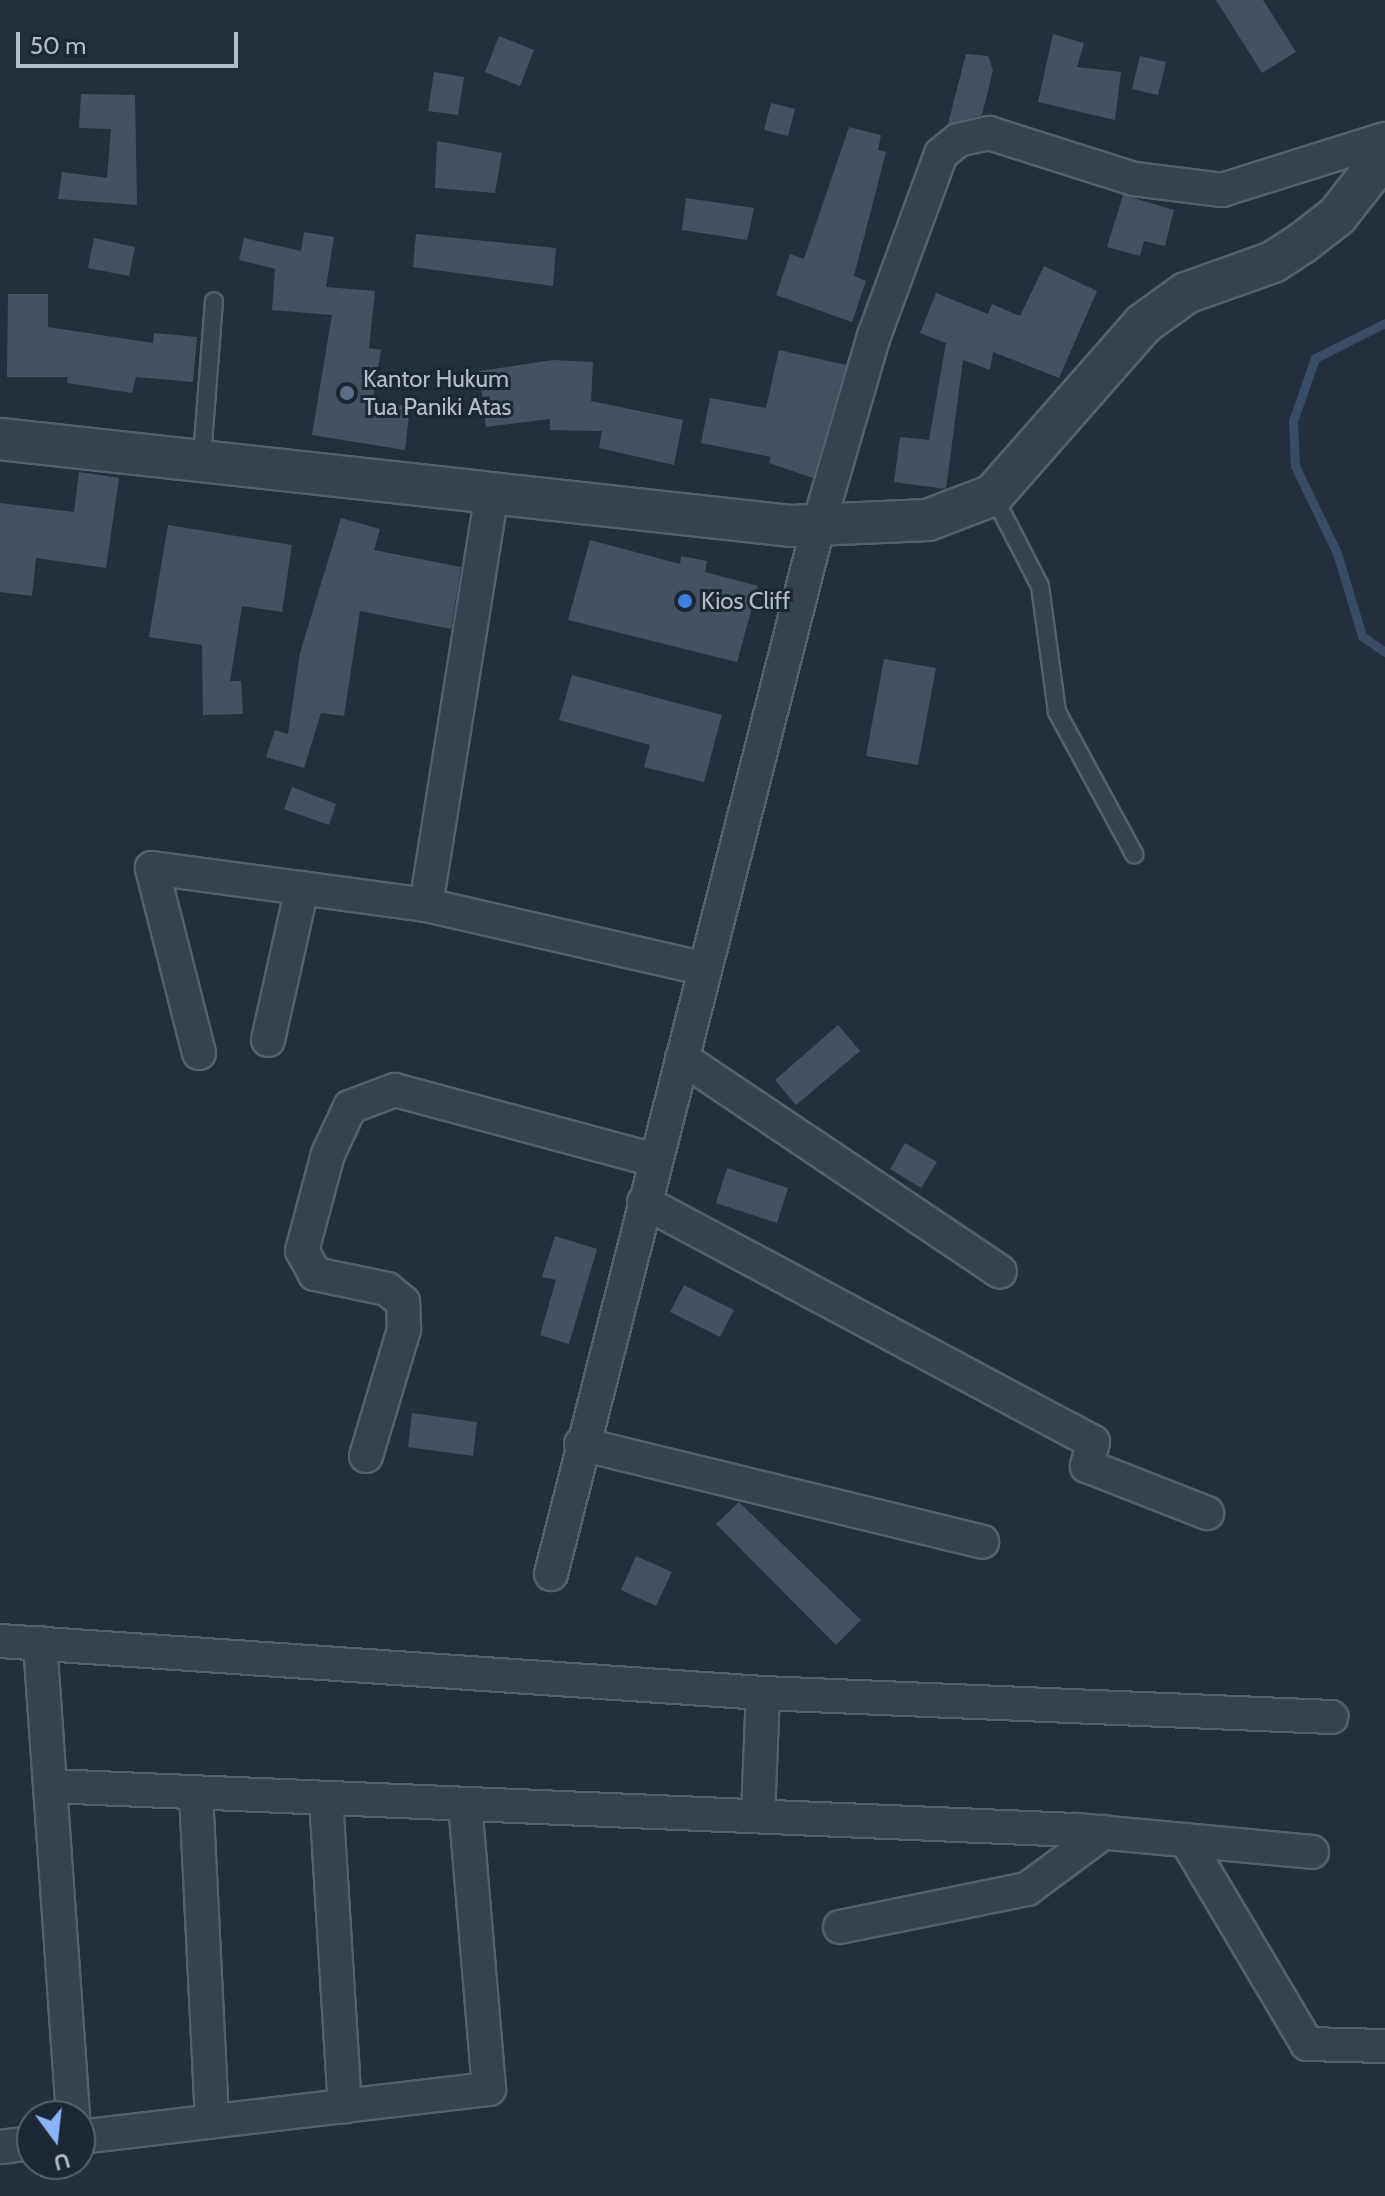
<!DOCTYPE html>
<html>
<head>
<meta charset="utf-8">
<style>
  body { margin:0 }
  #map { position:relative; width:1385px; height:2196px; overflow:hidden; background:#242f3e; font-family:Cabin,sans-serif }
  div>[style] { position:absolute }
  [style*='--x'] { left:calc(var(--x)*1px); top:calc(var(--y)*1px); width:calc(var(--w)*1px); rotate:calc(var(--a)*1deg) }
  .stream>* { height:9px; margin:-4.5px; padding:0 4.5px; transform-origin:4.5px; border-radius:4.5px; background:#394c67 }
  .building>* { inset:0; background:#455162 }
  .roads { filter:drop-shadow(2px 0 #565f6c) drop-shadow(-2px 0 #565f6c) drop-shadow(0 2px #565f6c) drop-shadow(0 -2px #565f6c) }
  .service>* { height:16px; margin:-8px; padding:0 8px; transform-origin:8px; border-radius:8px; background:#38414e }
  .minor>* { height:32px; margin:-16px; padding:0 16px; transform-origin:16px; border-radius:16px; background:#38414e }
  .tertiary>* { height:40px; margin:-20px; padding:0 20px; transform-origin:20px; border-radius:20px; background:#38414e }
  .dots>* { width:22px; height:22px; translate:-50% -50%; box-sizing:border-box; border:4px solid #1d2633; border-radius:50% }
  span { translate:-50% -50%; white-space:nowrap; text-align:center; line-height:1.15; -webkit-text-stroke:6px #1d2633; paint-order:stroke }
  .poi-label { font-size:24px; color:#b4bcc9 }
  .left { translate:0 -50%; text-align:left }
  .north { position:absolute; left:16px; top:2100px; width:80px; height:80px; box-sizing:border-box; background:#1d2633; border:2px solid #59626f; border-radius:50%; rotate:165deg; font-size:22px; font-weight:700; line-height:32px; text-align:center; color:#b4bcc9 }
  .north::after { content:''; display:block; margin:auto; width:28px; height:36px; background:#8ab4f8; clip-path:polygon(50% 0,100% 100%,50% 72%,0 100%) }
  .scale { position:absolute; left:16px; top:32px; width:222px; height:36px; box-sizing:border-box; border:4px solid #b4bcc9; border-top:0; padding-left:10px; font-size:24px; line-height:28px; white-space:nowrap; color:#b4bcc9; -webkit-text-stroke:6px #1d2633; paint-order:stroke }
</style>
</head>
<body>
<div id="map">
  <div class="stream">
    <i style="--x:1385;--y:323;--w:78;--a:153.4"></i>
    <i style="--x:1315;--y:358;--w:67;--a:109.2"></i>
    <i style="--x:1293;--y:421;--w:45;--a:87.5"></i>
    <i style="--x:1295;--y:466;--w:97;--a:64.2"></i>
    <i style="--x:1337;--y:553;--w:87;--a:73.2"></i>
    <i style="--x:1362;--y:636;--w:28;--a:35"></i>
  </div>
  <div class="building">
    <i style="clip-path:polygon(1216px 0,1263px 0,1296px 52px,1262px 73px)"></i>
    <i style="clip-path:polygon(1053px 34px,1084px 43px,1077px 67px,1121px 72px,1115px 120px,1038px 102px)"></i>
    <i style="clip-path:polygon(499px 36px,534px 50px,520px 86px,485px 72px)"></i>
    <i style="clip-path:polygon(966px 54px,988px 56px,993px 70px,982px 115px,948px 124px)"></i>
    <i style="clip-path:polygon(1140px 56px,1166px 62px,1158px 95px,1132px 89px)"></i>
    <i style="clip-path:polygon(434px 72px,464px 77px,458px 115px,428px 111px)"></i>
    <i style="clip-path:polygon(81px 94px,135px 95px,137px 205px,58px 199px,62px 172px,107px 178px,111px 129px,79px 128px)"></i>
    <i style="clip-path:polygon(771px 103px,795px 109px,788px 136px,764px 130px)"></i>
    <i style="clip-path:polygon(849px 127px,881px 135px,878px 150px,886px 152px,854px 276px,866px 281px,852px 322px,776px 295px,790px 254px,804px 259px)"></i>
    <i style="clip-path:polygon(437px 141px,502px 153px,495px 193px,435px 188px)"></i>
    <i style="clip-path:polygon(1123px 195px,1174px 210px,1165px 246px,1144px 241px,1140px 256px,1107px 247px)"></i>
    <i style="clip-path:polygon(686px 198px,754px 208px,747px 240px,682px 230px)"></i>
    <i style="clip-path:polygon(304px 232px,334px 237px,326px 287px,375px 291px,369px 348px,381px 350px,372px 403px,410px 406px,405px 450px,312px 435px,332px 315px,272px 310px,275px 269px,239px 260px,244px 238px,301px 251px)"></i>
    <i style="clip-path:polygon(416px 234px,556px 248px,553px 286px,413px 267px)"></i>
    <i style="clip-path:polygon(94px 238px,135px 247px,129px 276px,88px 268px)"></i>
    <i style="clip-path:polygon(1044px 266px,1097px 291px,1059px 378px,993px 352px,990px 370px,963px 360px,946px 489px,894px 482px,900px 437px,929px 440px,946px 343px,920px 333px,936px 293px,988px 314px,992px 304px,1020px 316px)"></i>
    <i style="clip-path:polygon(8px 294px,48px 294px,48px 327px,153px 343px,154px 333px,197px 337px,193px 382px,136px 377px,132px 393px,67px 383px,68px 377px,7px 377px)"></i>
    <i style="clip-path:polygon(779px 350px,846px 365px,813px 478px,769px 463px,771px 457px,701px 443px,710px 398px,766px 408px)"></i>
    <i style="clip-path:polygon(553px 360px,593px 362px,591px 401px,683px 420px,674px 465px,599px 448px,602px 431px,550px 430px,550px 419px,486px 427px,479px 371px)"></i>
    <i style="clip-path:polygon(79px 472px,119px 478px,106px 568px,36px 558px,32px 596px,0 592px,0 503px,74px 512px)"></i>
    <i style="clip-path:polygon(341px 518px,380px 529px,374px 550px,461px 567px,451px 629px,360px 611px,344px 716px,321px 713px,304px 768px,266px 757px,275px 730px,288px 734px,300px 653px)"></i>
    <i style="clip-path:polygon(168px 525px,292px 545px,282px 612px,242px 606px,230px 681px,241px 681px,243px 714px,203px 715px,202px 645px,149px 637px)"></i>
    <i style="clip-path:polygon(590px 540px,680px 564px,681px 556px,707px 561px,705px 572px,758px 586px,737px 662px,568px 620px)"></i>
    <i style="clip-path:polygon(884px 659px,936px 668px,918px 765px,866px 756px)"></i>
    <i style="clip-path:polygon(572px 675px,722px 715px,704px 782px,644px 767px,650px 745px,559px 720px)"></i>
    <i style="clip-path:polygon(292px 787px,336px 804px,329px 825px,284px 809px)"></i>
    <i style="clip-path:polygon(838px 1025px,860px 1051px,796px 1105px,775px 1080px)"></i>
    <i style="clip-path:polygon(905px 1143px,937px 1162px,921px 1188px,890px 1169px)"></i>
    <i style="clip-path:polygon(727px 1168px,788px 1188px,777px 1223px,716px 1203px)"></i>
    <i style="clip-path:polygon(555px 1236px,597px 1249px,569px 1344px,540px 1335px,556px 1280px,542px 1277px)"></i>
    <i style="clip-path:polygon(684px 1285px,734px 1310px,720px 1337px,670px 1312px)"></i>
    <i style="clip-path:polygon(412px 1413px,477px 1422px,473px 1456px,408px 1447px)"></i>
    <i style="clip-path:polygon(739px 1502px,861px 1620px,836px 1645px,716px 1524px)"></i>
    <i style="clip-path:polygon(636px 1556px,672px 1572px,656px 1606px,621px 1590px)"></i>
  </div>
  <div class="roads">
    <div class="service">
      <i style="--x:202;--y:457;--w:156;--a:-85.6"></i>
      <i style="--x:993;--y:495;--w:102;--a:62.7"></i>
      <i style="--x:1040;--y:586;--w:127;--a:82.3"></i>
      <i style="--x:1057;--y:712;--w:162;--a:61.5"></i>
    </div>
    <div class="minor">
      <i style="--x:426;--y:905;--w:416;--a:-80.9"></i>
      <i style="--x:268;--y:1040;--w:156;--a:-77.4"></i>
      <i style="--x:199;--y:1053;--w:191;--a:-104.3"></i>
      <i style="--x:152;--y:868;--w:276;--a:7.7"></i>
      <i style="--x:426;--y:905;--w:286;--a:12.9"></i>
      <i style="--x:682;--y:1058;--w:383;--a:33.9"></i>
      <i style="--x:644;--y:1202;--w:509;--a:28.13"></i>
      <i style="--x:1093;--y:1442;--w:25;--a:104"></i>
      <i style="--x:1087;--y:1466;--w:129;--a:21.4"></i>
      <i style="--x:581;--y:1444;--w:413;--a:13.7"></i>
      <i style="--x:366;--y:1456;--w:133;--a:-73.3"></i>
      <i style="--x:404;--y:1329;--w:27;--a:-92"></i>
      <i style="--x:403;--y:1302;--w:21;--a:-141"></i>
      <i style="--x:387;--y:1289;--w:74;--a:-168.2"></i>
      <i style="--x:315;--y:1274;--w:26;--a:-119"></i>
      <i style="--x:302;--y:1251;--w:100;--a:-75"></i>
      <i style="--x:328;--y:1154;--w:52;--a:-64.9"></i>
      <i style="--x:350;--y:1107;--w:48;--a:-20.7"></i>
      <i style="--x:395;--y:1090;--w:269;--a:15.1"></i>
      <i style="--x:551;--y:1574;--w:1081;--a:-75.69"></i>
      <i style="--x:818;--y:527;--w:199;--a:-73.7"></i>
      <i style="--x:874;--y:336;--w:194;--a:-69.8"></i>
      <i style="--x:941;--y:154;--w:22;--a:-39"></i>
      <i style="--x:958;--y:140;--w:32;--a:-13"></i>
      <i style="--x:989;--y:133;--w:152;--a:17.6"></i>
      <i style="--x:1134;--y:179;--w:89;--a:7.1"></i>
      <i style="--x:1222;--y:190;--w:171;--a:-17.4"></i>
      <i style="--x:0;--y:1641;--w:765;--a:3.9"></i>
      <i style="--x:763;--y:1693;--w:569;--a:2.42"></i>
      <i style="--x:40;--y:1643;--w:474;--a:86"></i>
      <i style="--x:50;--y:1786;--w:1027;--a:2.46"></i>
      <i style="--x:1076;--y:1830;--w:237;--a:5.3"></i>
      <i style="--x:196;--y:1793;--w:328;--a:87.2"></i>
      <i style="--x:326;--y:1798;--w:309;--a:86.5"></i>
      <i style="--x:758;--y:1816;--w:123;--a:-87.7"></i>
      <i style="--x:1186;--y:1840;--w:237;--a:59.3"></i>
      <i style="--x:1307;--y:2044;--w:78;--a:1.5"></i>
      <i style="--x:840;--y:1927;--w:191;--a:-11.5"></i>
      <i style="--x:1027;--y:1889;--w:96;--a:-36.5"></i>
      <i style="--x:80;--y:2137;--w:412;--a:-6.7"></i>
      <i style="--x:489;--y:2089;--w:286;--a:-94.8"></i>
      <i style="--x:0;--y:2147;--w:32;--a:-7"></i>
    </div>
    <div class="tertiary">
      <i style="--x:0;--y:439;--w:797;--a:6.27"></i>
      <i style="--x:792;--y:526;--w:136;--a:-2.5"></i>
      <i style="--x:928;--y:520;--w:70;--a:-21"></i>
      <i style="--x:993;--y:495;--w:227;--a:-48.7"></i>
      <i style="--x:1143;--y:324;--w:53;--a:-35.8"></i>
      <i style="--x:1186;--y:293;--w:92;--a:-19.6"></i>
      <i style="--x:1273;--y:262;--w:33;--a:-33"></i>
      <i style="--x:1301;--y:244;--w:46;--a:-37.9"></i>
      <i style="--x:1337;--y:216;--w:78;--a:-51.8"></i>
    </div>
  </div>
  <div class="dots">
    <i style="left:347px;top:393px;background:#5c6f8a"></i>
    <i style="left:685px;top:601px;background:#3f7fe0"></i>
  </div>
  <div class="poi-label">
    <span class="left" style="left:363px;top:393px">Kantor Hukum<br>Tua Paniki Atas</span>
    <span class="left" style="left:701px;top:601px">Kios Cliff</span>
  </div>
  <div class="north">U</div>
  <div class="scale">50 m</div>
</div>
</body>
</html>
